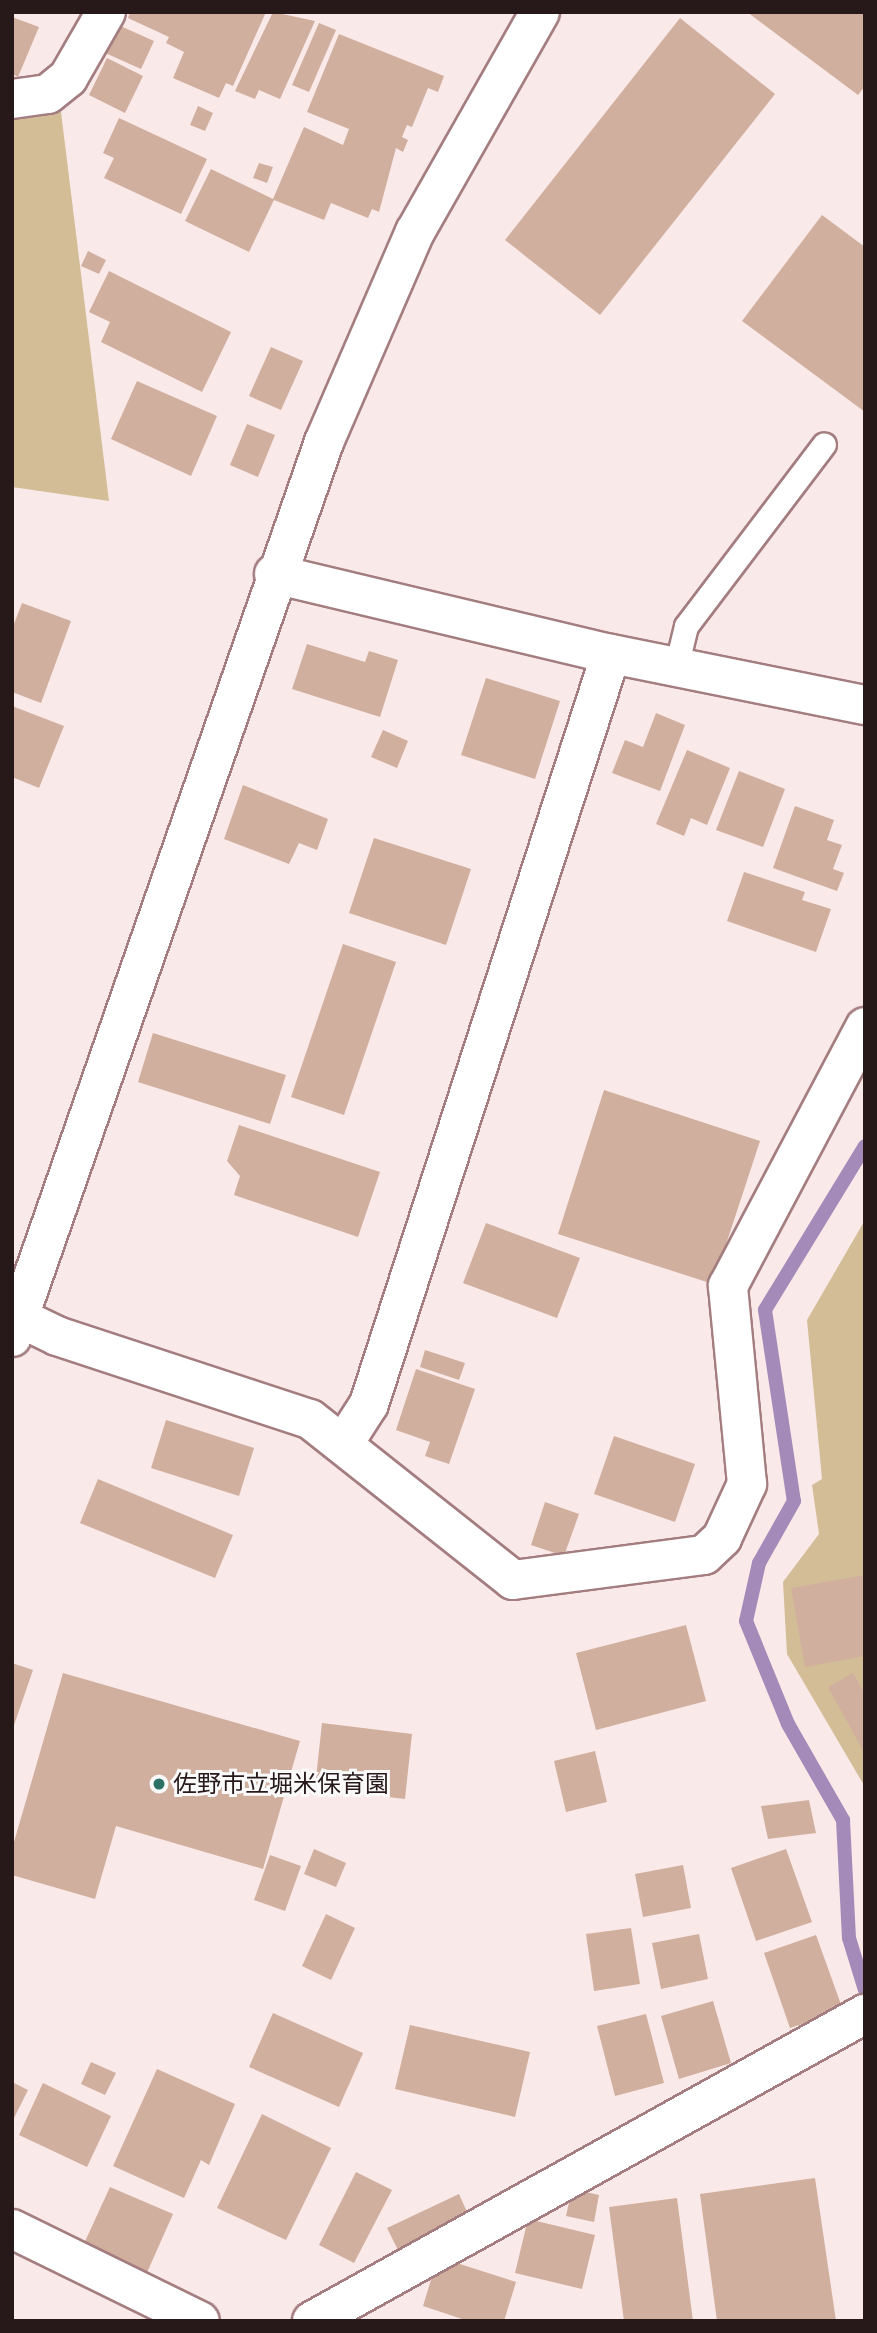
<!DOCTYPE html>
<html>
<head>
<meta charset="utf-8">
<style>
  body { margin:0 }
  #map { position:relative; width:877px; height:2333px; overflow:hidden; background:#fae9e9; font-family:Quicksand,"Noto Sans JP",sans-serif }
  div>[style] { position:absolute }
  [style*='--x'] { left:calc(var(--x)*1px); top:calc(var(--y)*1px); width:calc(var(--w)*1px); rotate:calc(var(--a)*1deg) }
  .green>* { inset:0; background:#d3bd96 }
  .stream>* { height:14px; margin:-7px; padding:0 7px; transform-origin:7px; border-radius:7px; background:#a48ab8 }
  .building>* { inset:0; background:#d1af9e }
  .roads { filter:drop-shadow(2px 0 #a37d7f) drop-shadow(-2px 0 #a37d7f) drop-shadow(0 2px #a37d7f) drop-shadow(0 -2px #a37d7f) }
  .lane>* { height:23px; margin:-11.5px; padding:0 11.5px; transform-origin:11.5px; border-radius:11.5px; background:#fff }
  .street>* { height:38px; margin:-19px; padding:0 19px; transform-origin:19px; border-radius:19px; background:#fff }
  .secondary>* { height:38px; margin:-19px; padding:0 19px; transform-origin:19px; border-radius:19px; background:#fff }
  .dots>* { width:19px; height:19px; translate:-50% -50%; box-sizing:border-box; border:4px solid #fafafa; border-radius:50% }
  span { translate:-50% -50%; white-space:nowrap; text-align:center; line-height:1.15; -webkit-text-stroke:6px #fafafa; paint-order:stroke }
  .poi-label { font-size:24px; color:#271819 }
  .left { translate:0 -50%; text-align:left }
  .frame { position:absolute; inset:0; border:14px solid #271819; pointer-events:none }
</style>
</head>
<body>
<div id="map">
  <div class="green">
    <i style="clip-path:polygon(61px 112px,109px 501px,12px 487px,12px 118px)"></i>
    <i style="clip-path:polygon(865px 1220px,865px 1787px,787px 1654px,783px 1582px,819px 1534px,812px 1485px,822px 1479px,807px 1320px)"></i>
  </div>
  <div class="stream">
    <i style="--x:865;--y:1146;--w:192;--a:121.4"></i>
    <i style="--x:765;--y:1310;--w:193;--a:81.4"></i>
    <i style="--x:794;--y:1501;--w:71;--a:119.4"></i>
    <i style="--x:759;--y:1563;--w:59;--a:102.6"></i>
    <i style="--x:746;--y:1621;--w:111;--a:67.8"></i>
    <i style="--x:788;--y:1724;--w:111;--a:60.2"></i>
    <i style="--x:843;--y:1820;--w:118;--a:87.1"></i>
    <i style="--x:849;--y:1938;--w:54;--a:72.9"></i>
  </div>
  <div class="building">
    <i style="clip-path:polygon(130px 12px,266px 12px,233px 86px,226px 83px,219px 98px,173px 78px,184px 52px,166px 43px,169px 37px,128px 18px)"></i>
    <i style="clip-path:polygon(273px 12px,315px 21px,280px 99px,259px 90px,255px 99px,235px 91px)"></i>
    <i style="clip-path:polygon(747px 12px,865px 12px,865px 86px,858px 95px)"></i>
    <i style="clip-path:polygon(12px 17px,39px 27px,18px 77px,12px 74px)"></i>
    <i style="clip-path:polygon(680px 18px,775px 94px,600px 315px,505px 240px)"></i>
    <i style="clip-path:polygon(319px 23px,336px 30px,309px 92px,292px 85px)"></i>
    <i style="clip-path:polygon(116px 24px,154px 41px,141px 69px,103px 52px)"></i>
    <i style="clip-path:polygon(339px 34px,444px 76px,438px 92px,428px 88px,412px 127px,407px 125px,402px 137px,408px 140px,403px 152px,396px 148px,379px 212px,372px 209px,368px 218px,331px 203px,324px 220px,274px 200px,249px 252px,185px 221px,211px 169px,273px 199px,304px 127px,343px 145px,349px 129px,307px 112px)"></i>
    <i style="clip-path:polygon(107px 58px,143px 76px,125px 113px,89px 95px)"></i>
    <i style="clip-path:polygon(198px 106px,213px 113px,205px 131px,190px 125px)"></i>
    <i style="clip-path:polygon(119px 118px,207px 159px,181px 214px,104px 178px,114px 158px,103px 153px)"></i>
    <i style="clip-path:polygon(259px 163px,273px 167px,267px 183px,253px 178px)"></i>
    <i style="clip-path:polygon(822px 215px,865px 247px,865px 412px,742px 321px)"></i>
    <i style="clip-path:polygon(88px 251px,106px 260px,99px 274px,81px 266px)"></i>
    <i style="clip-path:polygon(109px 271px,231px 332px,202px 392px,101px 342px,110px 322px,89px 312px)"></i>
    <i style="clip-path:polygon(271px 347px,303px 361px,281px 410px,249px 396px)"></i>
    <i style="clip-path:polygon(137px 381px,217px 416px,191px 476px,111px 439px)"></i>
    <i style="clip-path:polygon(247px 424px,275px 435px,258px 477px,230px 465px)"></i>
    <i style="clip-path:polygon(22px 603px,71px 621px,41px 703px,12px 692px,12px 629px)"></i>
    <i style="clip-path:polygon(307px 644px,365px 662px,369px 651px,398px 660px,380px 717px,292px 689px)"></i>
    <i style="clip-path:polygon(486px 678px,560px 701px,535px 779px,461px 755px)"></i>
    <i style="clip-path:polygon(12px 706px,64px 726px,39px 788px,12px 777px)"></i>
    <i style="clip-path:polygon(656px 713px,685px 725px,660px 791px,612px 773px,625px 740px,643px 747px)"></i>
    <i style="clip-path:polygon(383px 730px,408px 741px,397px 768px,371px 757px)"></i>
    <i style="clip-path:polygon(687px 750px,730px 768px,707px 825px,691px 818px,684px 836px,656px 824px)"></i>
    <i style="clip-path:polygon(739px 771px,785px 789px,763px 847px,716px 830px)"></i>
    <i style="clip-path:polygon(243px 785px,328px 819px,317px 850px,299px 843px,289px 864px,224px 839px)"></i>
    <i style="clip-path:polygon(795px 806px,834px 820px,827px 840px,842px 845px,833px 869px,844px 873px,837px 891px,773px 868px)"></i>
    <i style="clip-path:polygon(374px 838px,471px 869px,446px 945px,349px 913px)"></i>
    <i style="clip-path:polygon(744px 872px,805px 892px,802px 900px,831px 909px,816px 952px,727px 921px)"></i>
    <i style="clip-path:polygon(343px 944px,396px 962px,344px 1115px,291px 1097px)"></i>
    <i style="clip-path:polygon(153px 1033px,286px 1075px,270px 1124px,138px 1082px)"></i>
    <i style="clip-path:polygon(604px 1090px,760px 1141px,713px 1284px,558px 1234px)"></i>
    <i style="clip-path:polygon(239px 1125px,380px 1172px,358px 1237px,234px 1195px,240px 1176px,227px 1161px)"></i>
    <i style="clip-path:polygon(486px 1223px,580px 1258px,557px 1318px,463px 1283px)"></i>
    <i style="clip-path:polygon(425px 1350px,465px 1363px,459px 1380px,420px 1367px)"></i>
    <i style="clip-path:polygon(416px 1369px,475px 1389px,449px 1464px,425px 1456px,430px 1442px,396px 1430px)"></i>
    <i style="clip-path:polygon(166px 1420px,254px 1448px,239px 1496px,151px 1468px)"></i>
    <i style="clip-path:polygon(614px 1436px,695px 1464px,675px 1522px,594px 1494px)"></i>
    <i style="clip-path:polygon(98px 1479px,233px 1535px,215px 1578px,80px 1523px)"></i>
    <i style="clip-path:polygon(545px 1502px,579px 1514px,564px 1556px,531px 1545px)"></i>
    <i style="clip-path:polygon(865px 1575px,865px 1656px,805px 1667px,791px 1588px)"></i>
    <i style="clip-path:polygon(686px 1625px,706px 1701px,596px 1730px,576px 1653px)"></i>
    <i style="clip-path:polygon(12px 1663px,33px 1670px,13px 1728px,12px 1728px)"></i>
    <i style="clip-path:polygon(63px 1673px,300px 1741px,263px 1869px,116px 1826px,95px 1899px,12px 1875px,12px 1849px)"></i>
    <i style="clip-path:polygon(853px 1673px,865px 1694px,865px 1754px,828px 1687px)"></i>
    <i style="clip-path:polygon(322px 1723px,412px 1734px,405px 1799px,371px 1795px,372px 1785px,316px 1778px)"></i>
    <i style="clip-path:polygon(595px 1751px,607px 1802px,566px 1812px,554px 1761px)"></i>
    <i style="clip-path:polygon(809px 1800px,816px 1833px,768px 1839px,761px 1806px)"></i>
    <i style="clip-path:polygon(314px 1849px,346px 1863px,336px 1887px,304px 1874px)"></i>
    <i style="clip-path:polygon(786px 1849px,812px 1922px,756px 1941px,731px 1868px)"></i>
    <i style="clip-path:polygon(270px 1855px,301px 1866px,285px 1911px,254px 1900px)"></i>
    <i style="clip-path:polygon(683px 1865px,691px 1908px,643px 1917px,635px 1874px)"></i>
    <i style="clip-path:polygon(326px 1914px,355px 1928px,331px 1980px,302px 1966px)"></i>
    <i style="clip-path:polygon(631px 1928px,640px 1984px,594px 1991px,586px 1934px)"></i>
    <i style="clip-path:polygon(699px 1934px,708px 1979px,661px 1989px,652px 1943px)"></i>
    <i style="clip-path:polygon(816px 1935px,843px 2010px,790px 2028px,764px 1953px)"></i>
    <i style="clip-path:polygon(713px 2001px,731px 2063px,679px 2079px,661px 2016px)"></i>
    <i style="clip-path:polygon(273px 2013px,363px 2053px,339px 2107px,249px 2067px)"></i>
    <i style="clip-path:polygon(646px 2014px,664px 2083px,615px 2096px,597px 2026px)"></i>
    <i style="clip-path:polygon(410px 2025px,530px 2052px,515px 2117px,395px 2089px)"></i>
    <i style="clip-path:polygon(91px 2062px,116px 2073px,105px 2095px,81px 2084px)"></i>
    <i style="clip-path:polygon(157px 2069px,235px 2104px,209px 2165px,201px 2160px,184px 2198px,113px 2166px)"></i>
    <i style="clip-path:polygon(12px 2082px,28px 2090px,12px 2122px)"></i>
    <i style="clip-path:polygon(43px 2083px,111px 2116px,87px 2167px,19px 2135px)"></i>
    <i style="clip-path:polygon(262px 2114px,331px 2148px,286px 2240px,217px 2208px)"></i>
    <i style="clip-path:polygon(356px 2172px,392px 2190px,354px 2263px,319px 2245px)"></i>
    <i style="clip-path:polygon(815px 2178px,836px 2321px,717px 2321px,700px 2194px)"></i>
    <i style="clip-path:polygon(110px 2187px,173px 2214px,145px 2277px,82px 2248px)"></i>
    <i style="clip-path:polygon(572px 2189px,599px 2195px,594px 2222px,566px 2216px)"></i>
    <i style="clip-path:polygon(459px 2194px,471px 2221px,400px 2254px,387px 2228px)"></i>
    <i style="clip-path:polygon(677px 2198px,693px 2321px,624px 2321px,609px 2207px)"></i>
    <i style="clip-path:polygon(528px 2219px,595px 2235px,582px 2289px,515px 2273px)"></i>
    <i style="clip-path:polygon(438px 2257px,516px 2282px,504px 2321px,468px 2321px,423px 2306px)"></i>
  </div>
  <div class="roads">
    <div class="lane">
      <i style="--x:676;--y:667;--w:42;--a:-76.3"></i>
      <i style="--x:686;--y:626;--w:228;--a:-52.8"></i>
    </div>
    <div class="street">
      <i style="--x:12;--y:99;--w:36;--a:-8"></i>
      <i style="--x:48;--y:94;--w:26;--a:-39"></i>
      <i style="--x:68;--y:78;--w:76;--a:-60.1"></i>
      <i style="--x:20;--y:1318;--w:41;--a:25.9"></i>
      <i style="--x:57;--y:1336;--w:266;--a:18.2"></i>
      <i style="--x:310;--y:1419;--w:259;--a:38.4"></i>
      <i style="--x:513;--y:1580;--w:193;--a:-7.5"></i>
      <i style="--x:704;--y:1555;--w:25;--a:-43"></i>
      <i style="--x:722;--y:1538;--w:60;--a:-65.2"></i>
      <i style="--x:747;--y:1484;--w:199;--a:-95.5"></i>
      <i style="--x:728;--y:1286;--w:293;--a:-62.1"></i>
      <i style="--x:344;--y:1443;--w:46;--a:-57.3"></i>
      <i style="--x:369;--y:1404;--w:788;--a:-72.12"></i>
      <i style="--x:12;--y:2229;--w:209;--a:26.1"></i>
      <i style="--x:312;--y:2321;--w:633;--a:-29.04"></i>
    </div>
    <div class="secondary">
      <i style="--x:274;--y:574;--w:346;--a:13.4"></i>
      <i style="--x:611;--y:654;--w:259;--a:11.4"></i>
      <i style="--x:12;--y:1337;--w:948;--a:-70.78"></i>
      <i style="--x:324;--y:442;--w:229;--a:-66.6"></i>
      <i style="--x:415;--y:232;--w:253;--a:-60.4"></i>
    </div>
  </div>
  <div class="dots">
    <i style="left:159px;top:1784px;background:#2c7165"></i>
  </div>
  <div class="poi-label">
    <span class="left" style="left:173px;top:1784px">佐野市立堀米保育園</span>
  </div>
  <div class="frame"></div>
</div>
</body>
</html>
